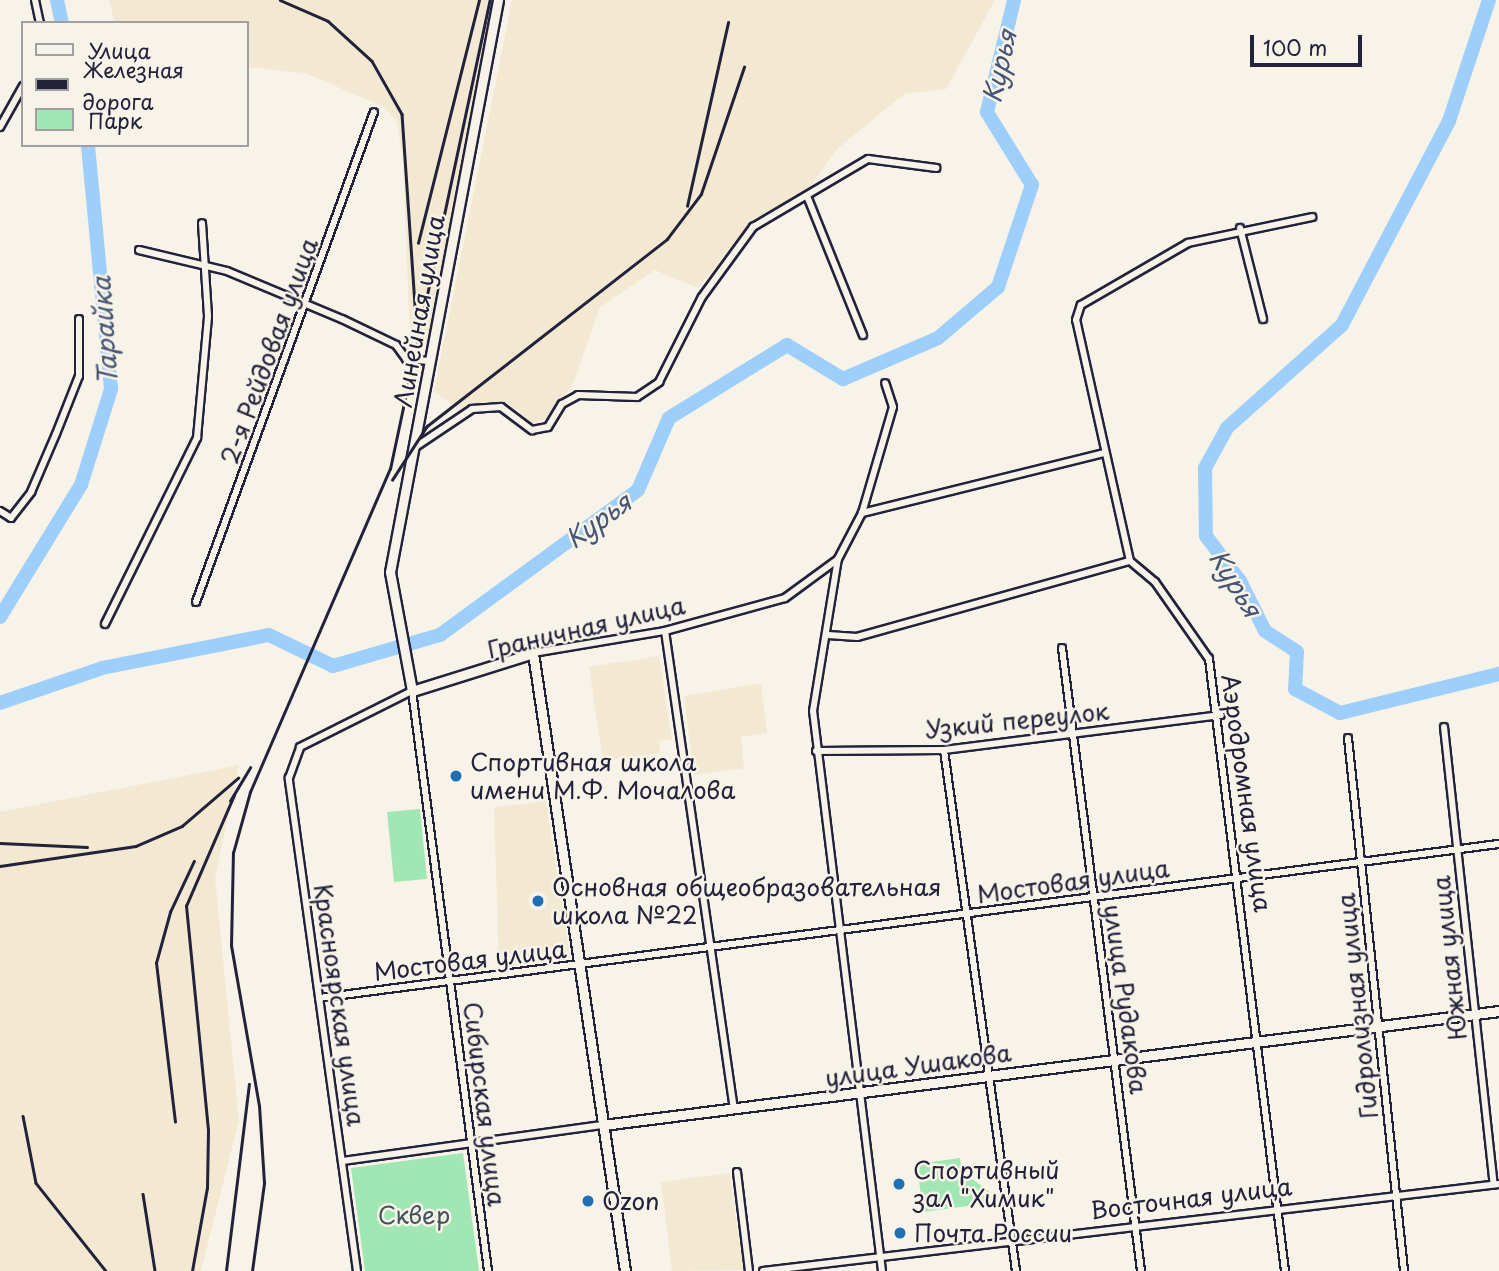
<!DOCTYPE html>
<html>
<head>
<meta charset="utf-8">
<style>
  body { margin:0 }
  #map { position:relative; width:1499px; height:1271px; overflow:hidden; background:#f7f3e8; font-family:"Playpen Sans",sans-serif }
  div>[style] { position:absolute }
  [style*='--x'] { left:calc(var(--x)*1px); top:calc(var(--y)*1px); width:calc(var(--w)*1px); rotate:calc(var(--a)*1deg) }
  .built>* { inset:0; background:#f3e9d2 }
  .green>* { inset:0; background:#a1e7b4 }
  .river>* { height:14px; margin:-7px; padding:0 7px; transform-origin:7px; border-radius:7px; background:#9ecefa }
  .roads { filter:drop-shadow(2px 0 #22223b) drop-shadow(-2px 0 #22223b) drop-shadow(0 2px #22223b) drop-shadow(0 -2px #22223b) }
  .street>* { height:6px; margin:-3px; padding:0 3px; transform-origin:3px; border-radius:3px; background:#f7f3e8 }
  .secondary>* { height:9px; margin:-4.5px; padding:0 4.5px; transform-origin:4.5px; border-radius:4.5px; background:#f7f3e8 }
  .rail>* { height:2.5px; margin:-1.25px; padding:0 1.25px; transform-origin:1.25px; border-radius:1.25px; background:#22223b }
  .dots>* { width:19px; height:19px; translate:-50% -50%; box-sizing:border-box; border:4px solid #f7f3e8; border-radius:50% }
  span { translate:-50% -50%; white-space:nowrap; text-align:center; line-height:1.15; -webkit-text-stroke:5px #f7f3e8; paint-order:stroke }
  .street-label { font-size:24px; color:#22223b }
  .poi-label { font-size:24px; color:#22223b }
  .left { translate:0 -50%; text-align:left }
  .park-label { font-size:24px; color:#425359 }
  .water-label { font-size:26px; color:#475674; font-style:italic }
  .legend { position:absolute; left:21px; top:21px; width:228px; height:126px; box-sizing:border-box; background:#f7f3e8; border:2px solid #a29fa3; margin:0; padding:9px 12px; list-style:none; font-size:21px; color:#22223b }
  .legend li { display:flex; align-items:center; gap:14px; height:35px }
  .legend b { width:35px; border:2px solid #a29fa3 }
  .scale { position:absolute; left:1250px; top:35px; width:112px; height:32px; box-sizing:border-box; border:4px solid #22223b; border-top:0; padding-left:9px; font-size:21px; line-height:24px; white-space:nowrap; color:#22223b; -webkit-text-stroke:5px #f7f3e8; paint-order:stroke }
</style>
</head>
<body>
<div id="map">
  <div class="built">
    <i style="clip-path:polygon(109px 0,493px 0,427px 345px,410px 342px,403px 162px,397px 122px,384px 107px,305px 73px,247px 67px,247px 23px,115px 23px)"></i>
    <i style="clip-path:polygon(512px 0,995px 0,946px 89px,904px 94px,838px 148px,807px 191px,753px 219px,698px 288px,655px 270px,600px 307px,573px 384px,547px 419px,533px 423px,507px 402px,457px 409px,434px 391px)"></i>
    <i style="clip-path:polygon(659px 656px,672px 739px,659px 741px,660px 753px,603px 761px,589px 667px)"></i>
    <i style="clip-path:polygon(761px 683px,767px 733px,741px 737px,744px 768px,694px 775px,684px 696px)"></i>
    <i style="clip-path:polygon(239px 765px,215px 878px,239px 1120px,201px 1271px,0 1271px,0 812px)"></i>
    <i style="clip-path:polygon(546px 801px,570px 958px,499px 968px,494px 807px)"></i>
    <i style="clip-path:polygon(730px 1173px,743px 1270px,672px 1271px,661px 1182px)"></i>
  </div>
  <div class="green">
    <i style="clip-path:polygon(420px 809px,427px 879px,394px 882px,387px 812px)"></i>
    <i style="clip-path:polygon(463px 1153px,479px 1271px,365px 1271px,351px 1168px)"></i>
    <i style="clip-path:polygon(960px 1158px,962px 1172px,989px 1191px,991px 1203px,923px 1212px,917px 1164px)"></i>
  </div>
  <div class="river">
    <i style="--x:57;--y:0;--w:24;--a:78"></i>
    <i style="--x:1489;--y:0;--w:127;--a:108.3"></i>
    <i style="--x:1449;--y:121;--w:230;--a:117.7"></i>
    <i style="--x:1342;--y:325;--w:154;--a:138.2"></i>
    <i style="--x:1227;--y:428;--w:46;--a:118.8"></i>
    <i style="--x:1205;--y:468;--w:68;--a:89.2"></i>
    <i style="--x:1206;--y:536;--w:56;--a:52.9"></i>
    <i style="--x:1240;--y:581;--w:56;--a:63.4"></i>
    <i style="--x:1265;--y:631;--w:38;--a:33"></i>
    <i style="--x:1297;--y:652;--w:37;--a:93"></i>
    <i style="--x:1295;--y:689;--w:51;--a:28.1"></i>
    <i style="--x:1340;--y:713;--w:164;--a:-13.8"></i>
    <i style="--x:0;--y:617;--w:155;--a:-58.5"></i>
    <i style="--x:81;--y:485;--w:101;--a:-72.6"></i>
    <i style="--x:111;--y:389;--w:245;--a:-95.4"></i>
    <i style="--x:0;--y:703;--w:108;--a:-18.9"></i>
    <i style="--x:102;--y:668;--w:170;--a:-11.2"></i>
    <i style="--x:269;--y:635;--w:71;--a:25.8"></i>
    <i style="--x:333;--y:666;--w:111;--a:-16.2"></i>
    <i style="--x:440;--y:635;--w:245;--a:-36.2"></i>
    <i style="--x:638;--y:490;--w:78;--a:-66.7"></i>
    <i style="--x:669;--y:418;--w:139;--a:-31.7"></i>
    <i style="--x:787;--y:345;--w:66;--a:31.3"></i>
    <i style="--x:843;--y:379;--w:103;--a:-23.3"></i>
    <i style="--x:938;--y:338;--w:79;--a:-40.4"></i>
    <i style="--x:998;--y:287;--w:108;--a:-71.6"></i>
    <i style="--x:1032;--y:185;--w:86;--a:-121.7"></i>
    <i style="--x:987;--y:112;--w:115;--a:-76.4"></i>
  </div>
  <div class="roads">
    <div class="street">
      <i style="--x:35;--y:0;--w:24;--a:78"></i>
      <i style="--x:0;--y:127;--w:47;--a:-60.7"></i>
      <i style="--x:807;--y:196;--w:150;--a:68.1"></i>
      <i style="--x:1240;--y:228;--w:94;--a:75.8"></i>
      <i style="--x:139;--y:250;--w:90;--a:13.4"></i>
      <i style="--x:227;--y:271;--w:125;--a:22.7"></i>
      <i style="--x:342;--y:319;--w:60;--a:25.7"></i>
      <i style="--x:396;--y:345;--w:17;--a:54"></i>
      <i style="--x:406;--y:359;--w:23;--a:5"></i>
      <i style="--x:414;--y:448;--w:70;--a:-33.9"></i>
      <i style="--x:472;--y:409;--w:29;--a:-4"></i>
      <i style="--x:501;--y:407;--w:39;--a:37"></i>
      <i style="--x:532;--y:430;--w:16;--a:-11"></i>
      <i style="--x:548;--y:427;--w:27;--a:-59"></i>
      <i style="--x:562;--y:404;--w:18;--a:-29"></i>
      <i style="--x:578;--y:395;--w:59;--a:1.9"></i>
      <i style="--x:637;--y:397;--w:27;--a:-34"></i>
      <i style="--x:659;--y:382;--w:95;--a:-63.2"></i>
      <i style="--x:702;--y:297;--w:87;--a:-53.9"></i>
      <i style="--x:753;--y:227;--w:134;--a:-30.6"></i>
      <i style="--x:868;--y:159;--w:69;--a:7.5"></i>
      <i style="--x:0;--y:511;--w:13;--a:32"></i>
      <i style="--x:11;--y:518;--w:33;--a:-52"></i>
      <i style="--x:31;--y:492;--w:63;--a:-66.7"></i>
      <i style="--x:56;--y:434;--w:62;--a:-68.4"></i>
      <i style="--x:79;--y:376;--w:57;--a:-90"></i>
      <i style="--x:862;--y:513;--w:249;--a:-13.9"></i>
      <i style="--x:196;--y:602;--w:521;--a:-70.04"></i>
      <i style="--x:105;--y:624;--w:208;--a:-63.7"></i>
      <i style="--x:197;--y:438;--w:122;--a:-84.8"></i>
      <i style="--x:208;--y:316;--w:93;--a:-93.7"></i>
      <i style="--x:665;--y:631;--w:483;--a:81.8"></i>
      <i style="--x:828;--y:635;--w:29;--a:4"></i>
      <i style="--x:857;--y:637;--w:283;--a:-15.6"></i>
      <i style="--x:1062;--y:648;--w:628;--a:82.77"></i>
      <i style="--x:533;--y:653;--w:134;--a:-9.5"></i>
      <i style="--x:665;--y:631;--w:124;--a:-15.4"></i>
      <i style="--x:785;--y:598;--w:64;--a:-36.2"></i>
      <i style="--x:1444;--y:727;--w:460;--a:83.8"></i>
      <i style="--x:1348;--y:738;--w:536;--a:84"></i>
      <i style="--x:944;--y:750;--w:526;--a:82.13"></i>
      <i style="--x:816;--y:751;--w:128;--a:-0.4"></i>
      <i style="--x:944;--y:750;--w:279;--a:-7.2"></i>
      <i style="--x:319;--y:998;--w:1190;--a:-7.44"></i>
      <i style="--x:342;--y:1161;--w:263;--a:-7.9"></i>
      <i style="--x:737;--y:1172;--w:100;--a:83.1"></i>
      <i style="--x:357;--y:1271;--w:498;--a:-97.9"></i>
      <i style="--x:289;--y:778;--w:33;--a:-70"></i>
      <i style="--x:300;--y:747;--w:125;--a:-26.6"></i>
      <i style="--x:412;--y:691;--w:585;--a:82.53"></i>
      <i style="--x:763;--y:1271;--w:741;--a:-6.74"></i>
      <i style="--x:882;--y:1271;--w:564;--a:-97.02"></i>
      <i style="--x:813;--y:711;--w:154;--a:-80.7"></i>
      <i style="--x:838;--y:559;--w:52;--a:-62.4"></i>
      <i style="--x:862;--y:513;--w:110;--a:-73.7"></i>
      <i style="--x:893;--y:407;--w:25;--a:-108"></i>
      <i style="--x:1285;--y:1271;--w:617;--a:-97.08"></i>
      <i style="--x:1209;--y:659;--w:94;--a:-125"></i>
      <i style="--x:1155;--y:582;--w:33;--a:-140"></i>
      <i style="--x:1130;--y:561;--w:247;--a:-102.6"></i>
      <i style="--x:1076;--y:320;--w:16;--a:-72"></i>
      <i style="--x:1081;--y:305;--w:124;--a:-30.1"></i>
      <i style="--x:1188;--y:243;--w:127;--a:-11.8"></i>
    </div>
    <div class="secondary">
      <i style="--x:498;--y:0;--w:582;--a:100.69"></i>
      <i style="--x:390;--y:572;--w:121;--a:79.5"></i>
      <i style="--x:412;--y:691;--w:127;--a:-17.4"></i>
      <i style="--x:533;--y:653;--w:625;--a:81.53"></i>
      <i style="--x:603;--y:1125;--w:903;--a:-7.25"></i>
    </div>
  </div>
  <div class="rail">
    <i style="--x:280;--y:0;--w:52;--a:23.6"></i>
    <i style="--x:328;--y:21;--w:59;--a:42.3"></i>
    <i style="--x:372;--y:61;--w:61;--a:60.5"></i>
    <i style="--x:402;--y:114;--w:206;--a:86.1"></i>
    <i style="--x:687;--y:206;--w:188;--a:-77.4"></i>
    <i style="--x:418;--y:243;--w:251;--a:-75.9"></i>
    <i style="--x:392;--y:480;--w:64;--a:-57.1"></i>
    <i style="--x:427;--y:426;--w:304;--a:-37.9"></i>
    <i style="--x:667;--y:239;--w:56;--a:-52.9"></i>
    <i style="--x:701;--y:194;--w:134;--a:-71.3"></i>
    <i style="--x:230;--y:801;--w:39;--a:-59"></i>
    <i style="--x:0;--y:843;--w:87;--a:2.6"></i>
    <i style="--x:0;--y:866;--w:137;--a:-8.4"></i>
    <i style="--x:136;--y:846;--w:50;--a:-23.5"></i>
    <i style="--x:182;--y:826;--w:74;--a:-40.6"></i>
    <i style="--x:23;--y:1116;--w:68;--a:79"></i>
    <i style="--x:36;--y:1183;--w:112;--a:51.5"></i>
    <i style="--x:175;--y:1122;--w:160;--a:-96.8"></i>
    <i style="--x:156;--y:963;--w:53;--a:-74.6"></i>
    <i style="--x:170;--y:912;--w:56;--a:-64.8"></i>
    <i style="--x:143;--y:1194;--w:78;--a:81.1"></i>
    <i style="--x:192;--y:1271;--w:84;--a:-79.8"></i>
    <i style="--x:207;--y:1188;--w:58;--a:-89"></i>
    <i style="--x:208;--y:1130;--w:225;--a:-95.6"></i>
    <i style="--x:186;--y:906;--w:121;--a:-66.6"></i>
    <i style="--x:226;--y:1271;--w:188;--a:-83"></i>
    <i style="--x:252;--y:1271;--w:89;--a:-82.2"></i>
    <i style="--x:264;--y:1183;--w:77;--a:-93.7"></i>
    <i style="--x:259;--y:1106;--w:162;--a:-99.9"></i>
    <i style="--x:231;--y:946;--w:93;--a:-88.8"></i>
    <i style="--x:233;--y:853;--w:63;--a:-74.4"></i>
    <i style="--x:250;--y:792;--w:352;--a:-66.6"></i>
    <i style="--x:390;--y:469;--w:480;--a:-78"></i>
  </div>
  <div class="dots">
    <i style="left:456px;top:776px;background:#1f6fb2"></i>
    <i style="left:538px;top:901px;background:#1f6fb2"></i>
    <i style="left:899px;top:1184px;background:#1f6fb2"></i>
    <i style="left:588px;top:1201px;background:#1f6fb2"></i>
    <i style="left:900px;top:1233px;background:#1f6fb2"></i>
  </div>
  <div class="street-label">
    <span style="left:419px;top:311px;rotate:-80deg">Линейная улица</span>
    <span style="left:269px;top:351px;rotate:-70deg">2-я Рейдовая улица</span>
    <span style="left:586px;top:627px;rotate:-13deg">Граничная улица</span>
    <span style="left:1017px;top:720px;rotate:-6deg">Узкий переулок</span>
    <span style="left:1247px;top:793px;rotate:82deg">Аэродромная улица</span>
    <span style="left:1073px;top:881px;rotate:-8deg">Мостовая улица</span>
    <span style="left:1449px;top:958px;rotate:-96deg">Южная улица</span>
    <span style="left:470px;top:960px;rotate:-7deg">Мостовая улица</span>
    <span style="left:1126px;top:999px;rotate:82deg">улица Рудакова</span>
    <span style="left:340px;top:1005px;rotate:82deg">Красноярская улица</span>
    <span style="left:1357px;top:1006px;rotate:-96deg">Гидролизная улица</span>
    <span style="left:918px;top:1065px;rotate:-8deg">улица Ушакова</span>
    <span style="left:485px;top:1104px;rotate:83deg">Сибирская улица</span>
    <span style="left:1191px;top:1198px;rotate:-7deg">Восточная улица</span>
  </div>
  <div class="poi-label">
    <span class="left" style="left:470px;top:776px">Спортивная школа<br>имени М.Ф. Мочалова</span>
    <span class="left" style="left:552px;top:901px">Основная общеобразовательная<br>школа №22</span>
    <span class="left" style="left:913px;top:1184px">Спортивный<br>зал "Химик"</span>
    <span class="left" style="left:602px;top:1201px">Ozon</span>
    <span class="left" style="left:914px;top:1233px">Почта России</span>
  </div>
  <div class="park-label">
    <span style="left:414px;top:1215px">Сквер</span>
  </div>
  <div class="water-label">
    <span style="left:999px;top:66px;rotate:-77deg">Курья</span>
    <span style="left:104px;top:331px;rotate:-94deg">Тарайка</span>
    <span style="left:598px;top:520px;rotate:-36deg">Курья</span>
    <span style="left:1236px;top:583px;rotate:58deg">Курья</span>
  </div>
  <ul class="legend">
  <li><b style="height:9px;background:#f7f3e8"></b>Улица</li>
  <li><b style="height:9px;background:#22223b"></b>Железная дорога</li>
  <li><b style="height:19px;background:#a1e7b4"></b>Парк</li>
  </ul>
  <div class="scale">100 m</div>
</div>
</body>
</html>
